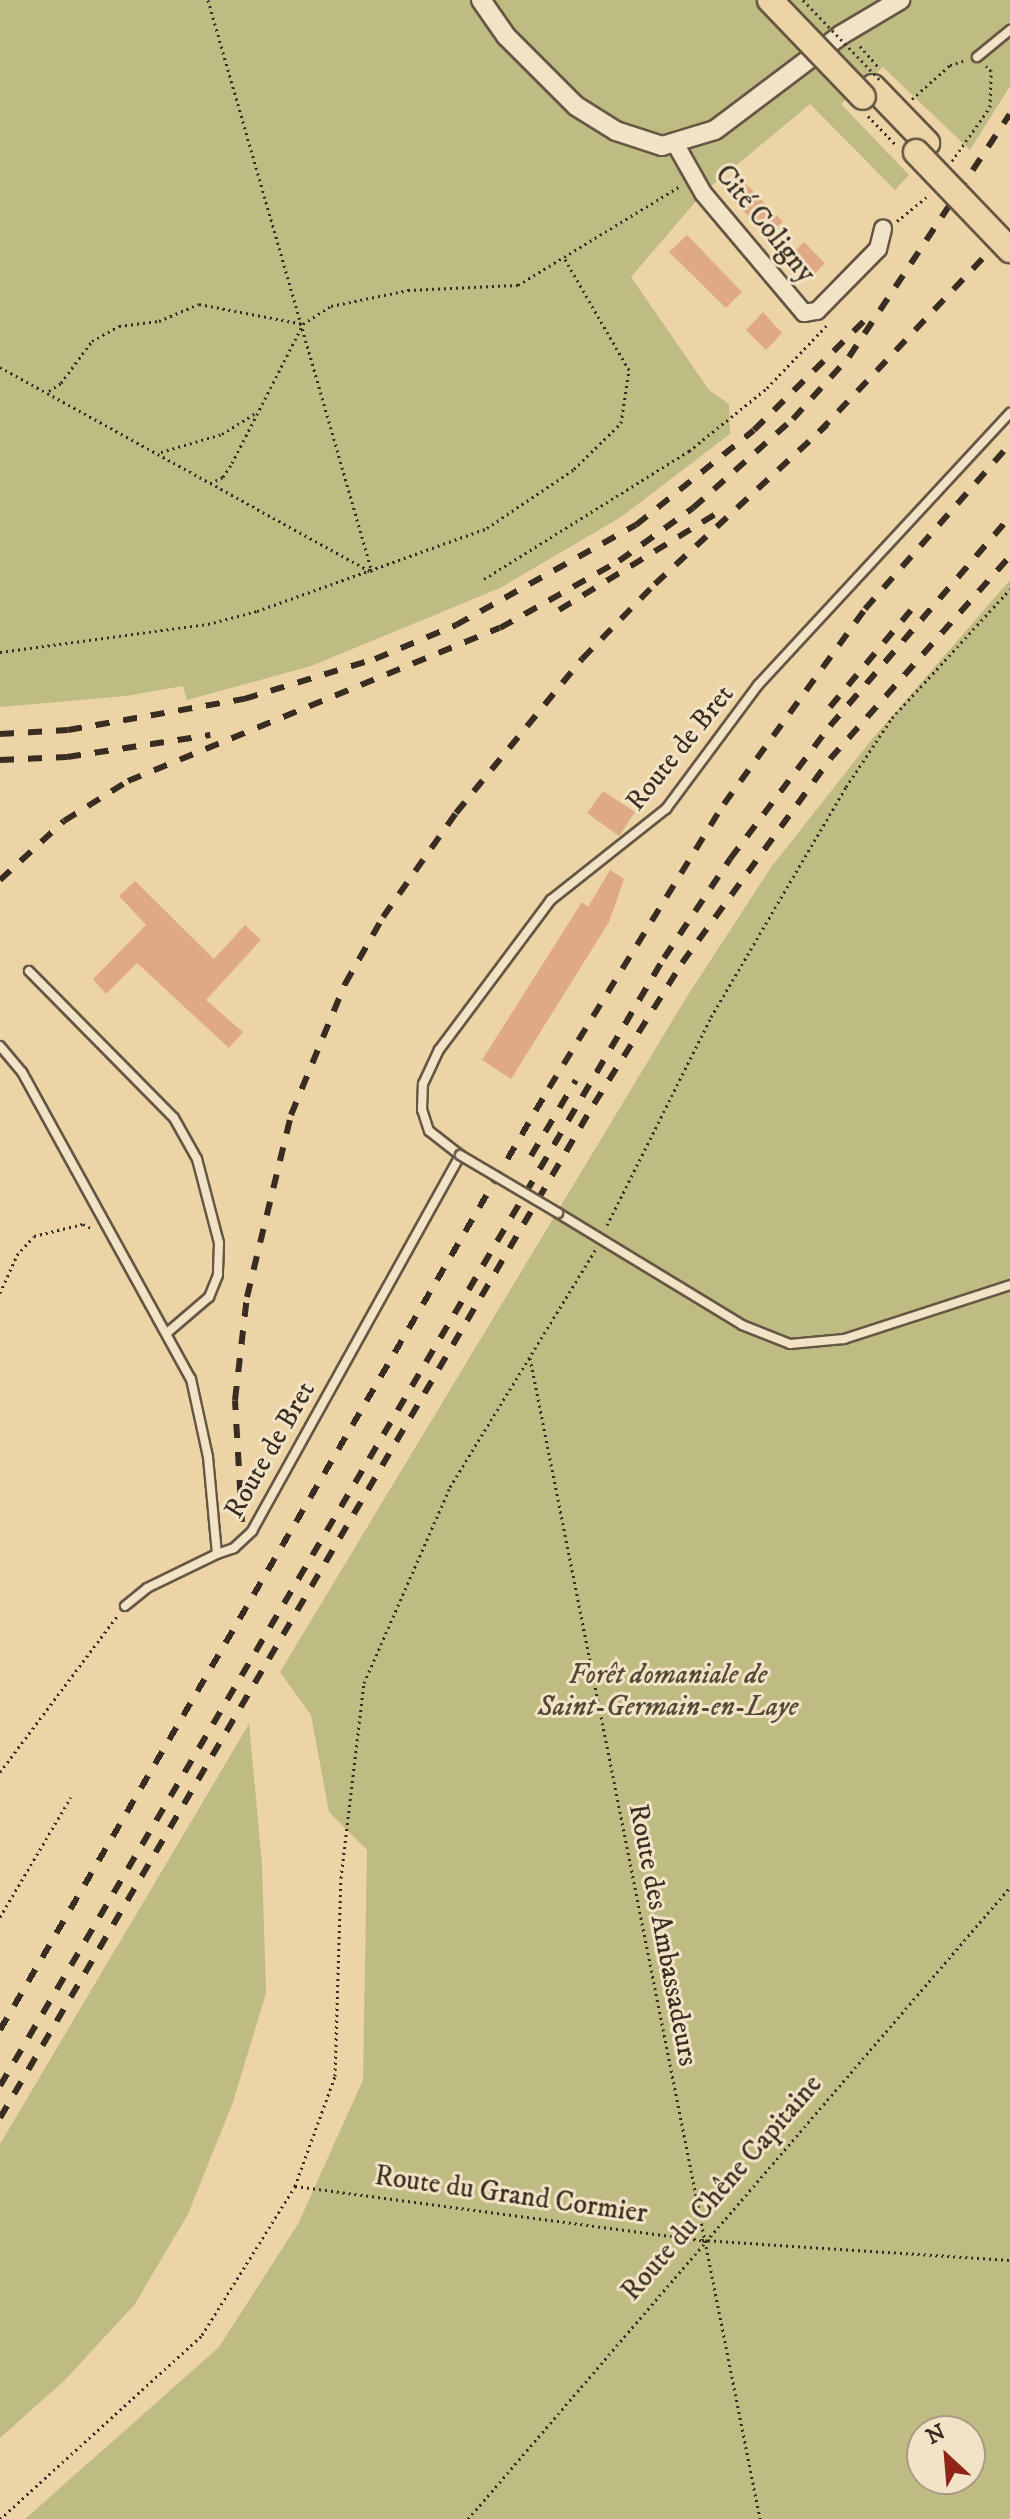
<!DOCTYPE html>
<html>
<head>
<meta charset="utf-8">
<style>
  body { margin:0 }
  #map { position:relative; width:1010px; height:2519px; overflow:hidden; background:#ecd4a7; font-family:"IM FELL DW Pica",serif }
  div>[style] { position:absolute }
  [style*='--x'] { left:calc(var(--x)*1px); top:calc(var(--y)*1px); width:calc(var(--w)*1px); rotate:calc(var(--a)*1deg) }
  .green>* { inset:0; background:#bebb83 }
  .building>* { inset:0; background:#e0a986 }
  .path>* { height:3px; margin-top:-1.5px; transform-origin:0; background:repeating-linear-gradient(90deg,#382d20 0 2px,transparent 0 6px) }
  .roads { filter:drop-shadow(2px 0 #655742) drop-shadow(-2px 0 #655742) drop-shadow(0 2px #655742) drop-shadow(0 -2px #655742) }
  .service>* { height:8px; margin:-4px; padding:0 4px; transform-origin:4px; border-radius:4px; background:#f3e3c6 }
  .minor>* { height:16px; margin:-8px; padding:0 8px; transform-origin:8px; border-radius:8px; background:#f3e3c6 }
  .tertiary>* { height:18px; margin:-9px; padding:0 9px; transform-origin:9px; border-radius:9px; background:#f3e3c6 }
  .primary>* { height:24px; margin:-12px; padding:0 12px; transform-origin:12px; border-radius:12px; background:#ecd4a7 }
  .rail>* { height:6px; margin-top:-3px; transform-origin:0; background:repeating-linear-gradient(90deg,#382d20 0 14px,transparent 0 28px) }
  .path-bridge>* { height:3px; margin-top:-1.5px; transform-origin:0; background:repeating-linear-gradient(90deg,#382d20 0 2px,transparent 0 6px) }
  .bridges { filter:drop-shadow(2px 0 #655742) drop-shadow(-2px 0 #655742) drop-shadow(0 2px #655742) drop-shadow(0 -2px #655742) }
  .service-bridge>* { height:8px; margin:-4px; padding:0 4px; transform-origin:4px; border-radius:4px; background:#f3e3c6 }
  .primary-bridge>* { height:24px; margin:-12px; padding:0 12px; transform-origin:12px; border-radius:12px; background:#ecd4a7 }
  span { translate:-50% -50%; white-space:nowrap; text-align:center; line-height:1.15; -webkit-text-stroke:6px #f3e3c6; paint-order:stroke }
  .street-label { font-size:28px; color:#382d20 }
  .park-label { font-size:28px; color:#534934; font-style:italic }
  .north { position:absolute; left:906px; top:2415px; width:80px; height:80px; box-sizing:border-box; background:#f3e3c6; border:2px solid #a89a84; border-radius:50%; rotate:334deg; font-size:22px; font-weight:700; line-height:32px; text-align:center; color:#382d20 }
  .north::after { content:''; display:block; margin:auto; width:28px; height:36px; background:#8f2418; clip-path:polygon(50% 0,100% 100%,50% 72%,0 100%) }
</style>
</head>
<body>
<div id="map">
  <div class="green">
    <i style="clip-path:polygon(0 0,1010px 0,1010px 86px,970px 150px,883px 67px,841px 104px,909px 175px,895px 190px,810px 104px,703px 193px,631px 277px,709px 390px,729px 404px,730px 434px,621px 517px,500px 588px,311px 666px,187px 700px,183px 686px,126px 696px,0 707px)"></i>
    <i style="clip-path:polygon(evenodd,1010px 580px,1010px 2519px,25px 2519px,219px 2347px,298px 2224px,363px 2080px,367px 1850px,329px 1812px,311px 1715px,280px 1672px,686px 998px,772px 866px,873px 738px,1010px 580px,922px 2431px,970px 2431px,970px 2479px,922px 2479px,922px 2431px)"></i>
    <i style="clip-path:polygon(249px 1724px,262px 1864px,266px 1993px,233px 2102px,188px 2214px,135px 2304px,65px 2380px,0 2438px,0 2144px)"></i>
  </div>
  <div class="building">
    <i style="clip-path:polygon(745px 183px,783px 222px,768px 235px,730px 198px)"></i>
    <i style="clip-path:polygon(687px 235px,742px 292px,726px 308px,669px 252px)"></i>
    <i style="clip-path:polygon(804px 242px,825px 263px,810px 279px,788px 257px)"></i>
    <i style="clip-path:polygon(763px 312px,782px 333px,766px 350px,746px 330px)"></i>
    <i style="clip-path:polygon(603px 791px,635px 812px,619px 836px,587px 813px)"></i>
    <i style="clip-path:polygon(610px 870px,624px 879px,609px 922px,511px 1079px,482px 1060px,582px 902px,588px 907px)"></i>
    <i style="clip-path:polygon(135px 881px,214px 959px,245px 925px,261px 940px,206px 1000px,243px 1032px,229px 1048px,137px 963px,106px 994px,93px 979px,146px 925px,119px 896px)"></i>
  </div>
  <div class="path">
    <i style="--x:208;--y:0;--w:595;--a:74"></i>
    <i style="--x:860;--y:46;--w:28;--a:49"></i>
    <i style="--x:912;--y:99;--w:51;--a:-41.8"></i>
    <i style="--x:950;--y:65;--w:14;--a:-17"></i>
    <i style="--x:868;--y:116;--w:40;--a:46"></i>
    <i style="--x:952;--y:161;--w:66;--a:-54.9"></i>
    <i style="--x:990;--y:107;--w:36;--a:-88"></i>
    <i style="--x:991;--y:71;--w:7;--a:-135"></i>
    <i style="--x:897;--y:221;--w:38;--a:-39"></i>
    <i style="--x:0;--y:367;--w:425;--a:28.9"></i>
    <i style="--x:49;--y:391;--w:14;--a:-34"></i>
    <i style="--x:61;--y:383;--w:52;--a:-53.6"></i>
    <i style="--x:92;--y:341;--w:31;--a:-29"></i>
    <i style="--x:119;--y:326;--w:40;--a:-7.1"></i>
    <i style="--x:159;--y:321;--w:43;--a:-23"></i>
    <i style="--x:199;--y:304;--w:106;--a:10.9"></i>
    <i style="--x:161;--y:452;--w:64;--a:-16.4"></i>
    <i style="--x:222;--y:434;--w:40;--a:-32"></i>
    <i style="--x:210;--y:483;--w:14;--a:-25"></i>
    <i style="--x:223;--y:477;--w:17;--a:-57"></i>
    <i style="--x:232;--y:463;--w:156;--a:-62.9"></i>
    <i style="--x:303;--y:324;--w:33;--a:-33"></i>
    <i style="--x:331;--y:306;--w:79;--a:-11.7"></i>
    <i style="--x:408;--y:290;--w:110;--a:-2.6"></i>
    <i style="--x:518;--y:285;--w:190;--a:-31.4"></i>
    <i style="--x:484;--y:579;--w:242;--a:-32"></i>
    <i style="--x:689;--y:451;--w:100;--a:-38.9"></i>
    <i style="--x:767;--y:388;--w:86;--a:-46.4"></i>
    <i style="--x:0;--y:652;--w:210;--a:-7.7"></i>
    <i style="--x:208;--y:624;--w:51;--a:-14.9"></i>
    <i style="--x:257;--y:611;--w:245;--a:-19.8"></i>
    <i style="--x:487;--y:528;--w:105;--a:-34.1"></i>
    <i style="--x:574;--y:469;--w:66;--a:-44.4"></i>
    <i style="--x:621;--y:423;--w:54;--a:-81.4"></i>
    <i style="--x:629;--y:370;--w:128;--a:-120"></i>
    <i style="--x:607;--y:1225;--w:233;--a:-63.4"></i>
    <i style="--x:711;--y:1017;--w:267;--a:-59.6"></i>
    <i style="--x:846;--y:787;--w:83;--a:-56.3"></i>
    <i style="--x:892;--y:718;--w:175;--a:-47.5"></i>
    <i style="--x:0;--y:1293;--w:42;--a:-65.9"></i>
    <i style="--x:17;--y:1255;--w:25;--a:-48"></i>
    <i style="--x:34;--y:1236;--w:50;--a:-13.8"></i>
    <i style="--x:83;--y:1224;--w:11;--a:27"></i>
    <i style="--x:530;--y:1358;--w:1184;--a:78.79"></i>
    <i style="--x:0;--y:1772;--w:196;--a:-53.1"></i>
    <i style="--x:0;--y:1917;--w:139;--a:-59.4"></i>
    <i style="--x:295;--y:2186;--w:411;--a:7.6"></i>
    <i style="--x:702;--y:2240;--w:309;--a:3.7"></i>
    <i style="--x:0;--y:2519;--w:273;--a:-42.3"></i>
    <i style="--x:202;--y:2335;--w:176;--a:-58"></i>
    <i style="--x:295;--y:2186;--w:117;--a:-70"></i>
    <i style="--x:335;--y:2076;--w:198;--a:-88.3"></i>
    <i style="--x:341;--y:1878;--w:196;--a:-83.3"></i>
    <i style="--x:364;--y:1683;--w:214;--a:-66.3"></i>
    <i style="--x:450;--y:1487;--w:278;--a:-58.5"></i>
    <i style="--x:468;--y:2519;--w:833;--a:-49.38"></i>
  </div>
  <div class="roads">
    <div class="service">
      <i style="--x:977;--y:57;--w:43;--a:-39.3"></i>
      <i style="--x:29;--y:971;--w:206;--a:45.4"></i>
      <i style="--x:174;--y:1118;--w:47;--a:60.7"></i>
      <i style="--x:197;--y:1159;--w:87;--a:75.3"></i>
      <i style="--x:219;--y:1243;--w:32;--a:92"></i>
      <i style="--x:218;--y:1275;--w:24;--a:112"></i>
      <i style="--x:209;--y:1297;--w:55;--a:139.4"></i>
      <i style="--x:0;--y:1046;--w:34;--a:50"></i>
      <i style="--x:22;--y:1072;--w:350;--a:61.2"></i>
      <i style="--x:191;--y:1379;--w:80;--a:77.7"></i>
      <i style="--x:208;--y:1457;--w:97;--a:84.7"></i>
      <i style="--x:217;--y:1554;--w:18;--a:-19"></i>
      <i style="--x:234;--y:1548;--w:25;--a:-43"></i>
      <i style="--x:252;--y:1531;--w:430;--a:-61"></i>
      <i style="--x:460;--y:1155;--w:39;--a:-142"></i>
      <i style="--x:429;--y:1131;--w:22;--a:-108"></i>
      <i style="--x:422;--y:1110;--w:26;--a:-88"></i>
      <i style="--x:423;--y:1084;--w:38;--a:-65"></i>
      <i style="--x:439;--y:1050;--w:187;--a:-53.3"></i>
      <i style="--x:551;--y:900;--w:147;--a:-38.4"></i>
      <i style="--x:666;--y:809;--w:154;--a:-53.4"></i>
      <i style="--x:758;--y:685;--w:371;--a:-47.2"></i>
      <i style="--x:558;--y:1213;--w:215;--a:31.3"></i>
      <i style="--x:742;--y:1325;--w:52;--a:21.6"></i>
      <i style="--x:790;--y:1344;--w:54;--a:-5.3"></i>
      <i style="--x:844;--y:1339;--w:175;--a:-18"></i>
      <i style="--x:125;--y:1606;--w:28;--a:-39"></i>
      <i style="--x:147;--y:1588;--w:78;--a:-25.9"></i>
    </div>
    <div class="minor">
      <i style="--x:676;--y:145;--w:55;--a:60.6"></i>
      <i style="--x:703;--y:193;--w:157;--a:49.9"></i>
      <i style="--x:804;--y:313;--w:13;--a:-9"></i>
      <i style="--x:817;--y:311;--w:87;--a:-45.5"></i>
      <i style="--x:878;--y:249;--w:21;--a:-76"></i>
    </div>
    <div class="tertiary">
      <i style="--x:481;--y:0;--w:44;--a:55.2"></i>
      <i style="--x:506;--y:36;--w:99;--a:45"></i>
      <i style="--x:576;--y:106;--w:47;--a:32"></i>
      <i style="--x:616;--y:131;--w:48;--a:18.1"></i>
      <i style="--x:662;--y:146;--w:55;--a:-16.8"></i>
      <i style="--x:715;--y:130;--w:158;--a:-37"></i>
      <i style="--x:841;--y:35;--w:69;--a:-30.7"></i>
    </div>
    <div class="primary">
      <i style="--x:873;--y:87;--w:78;--a:46"></i>
    </div>
  </div>
  <div class="rail">
    <i style="--x:819;--y:432;--w:279;--a:-46.7"></i>
    <i style="--x:559;--y:610;--w:188;--a:-31.5"></i>
    <i style="--x:830;--y:707;--w:136;--a:-50.1"></i>
    <i style="--x:0;--y:734;--w:68;--a:-3.4"></i>
    <i style="--x:68;--y:730;--w:179;--a:-10"></i>
    <i style="--x:244;--y:699;--w:137;--a:-17"></i>
    <i style="--x:375;--y:659;--w:88;--a:-22.8"></i>
    <i style="--x:456;--y:625;--w:206;--a:-29.1"></i>
    <i style="--x:636;--y:525;--w:151;--a:-38.8"></i>
    <i style="--x:754;--y:430;--w:155;--a:-44.7"></i>
    <i style="--x:0;--y:760;--w:67;--a:-2.6"></i>
    <i style="--x:67;--y:757;--w:145;--a:-8.7"></i>
    <i style="--x:0;--y:880;--w:87;--a:-42.7"></i>
    <i style="--x:64;--y:821;--w:75;--a:-32"></i>
    <i style="--x:128;--y:781;--w:402;--a:-22.4"></i>
    <i style="--x:500;--y:628;--w:137;--a:-29.4"></i>
    <i style="--x:619;--y:561;--w:91;--a:-35.6"></i>
    <i style="--x:693;--y:508;--w:134;--a:-41.7"></i>
    <i style="--x:793;--y:419;--w:84;--a:-47.9"></i>
    <i style="--x:849;--y:357;--w:291;--a:-56.5"></i>
    <i style="--x:531;--y:1156;--w:88;--a:-59.4"></i>
    <i style="--x:242;--y:1522;--w:122;--a:-93.3"></i>
    <i style="--x:235;--y:1400;--w:104;--a:-83.4"></i>
    <i style="--x:247;--y:1297;--w:187;--a:-76.4"></i>
    <i style="--x:291;--y:1115;--w:142;--a:-67.6"></i>
    <i style="--x:345;--y:984;--w:77;--a:-60.4"></i>
    <i style="--x:383;--y:917;--w:127;--a:-54.9"></i>
    <i style="--x:456;--y:813;--w:199;--a:-50.7"></i>
    <i style="--x:582;--y:659;--w:105;--a:-45.8"></i>
    <i style="--x:655;--y:584;--w:234;--a:-42.8"></i>
    <i style="--x:0;--y:2030;--w:1090;--a:-59.77"></i>
    <i style="--x:549;--y:1088;--w:334;--a:-58.4"></i>
    <i style="--x:724;--y:804;--w:241;--a:-54.1"></i>
    <i style="--x:865;--y:609;--w:220;--a:-48.7"></i>
    <i style="--x:0;--y:2086;--w:1309;--a:-59.52"></i>
    <i style="--x:664;--y:958;--w:119;--a:-56.3"></i>
    <i style="--x:730;--y:859;--w:166;--a:-53.1"></i>
    <i style="--x:830;--y:726;--w:276;--a:-49.3"></i>
    <i style="--x:0;--y:2118;--w:1175;--a:-59.64"></i>
    <i style="--x:594;--y:1104;--w:166;--a:-58"></i>
    <i style="--x:682;--y:963;--w:252;--a:-54"></i>
    <i style="--x:830;--y:759;--w:271;--a:-48.4"></i>
  </div>
  <div class="path-bridge">
    <i style="--x:803;--y:0;--w:112;--a:46.1"></i>
  </div>
  <div class="bridges">
    <div class="service-bridge">
      <i style="--x:460;--y:1155;--w:114;--a:30.6"></i>
    </div>
    <div class="primary-bridge">
      <i style="--x:770;--y:0;--w:134;--a:46.2"></i>
      <i style="--x:916;--y:152;--w:136;--a:46.2"></i>
    </div>
  </div>
  <div class="street-label">
    <span style="left:765px;top:224px;rotate:51deg">Cité Coligny</span>
    <span style="left:680px;top:748px;rotate:-51deg">Route de Bret</span>
    <span style="left:270px;top:1450px;rotate:-60deg">Route de Bret</span>
    <span style="left:663px;top:1935px;rotate:79deg">Route des Ambassadeurs</span>
    <span style="left:722px;top:2188px;rotate:-49deg">Route du Chêne Capitaine</span>
    <span style="left:511px;top:2195px;rotate:8deg">Route du Grand Cormier</span>
  </div>
  <div class="park-label">
    <span style="left:668px;top:1691px">Forêt domaniale de<br>Saint-Germain-en-Laye</span>
  </div>
  <div class="north">N</div>
</div>
</body>
</html>
